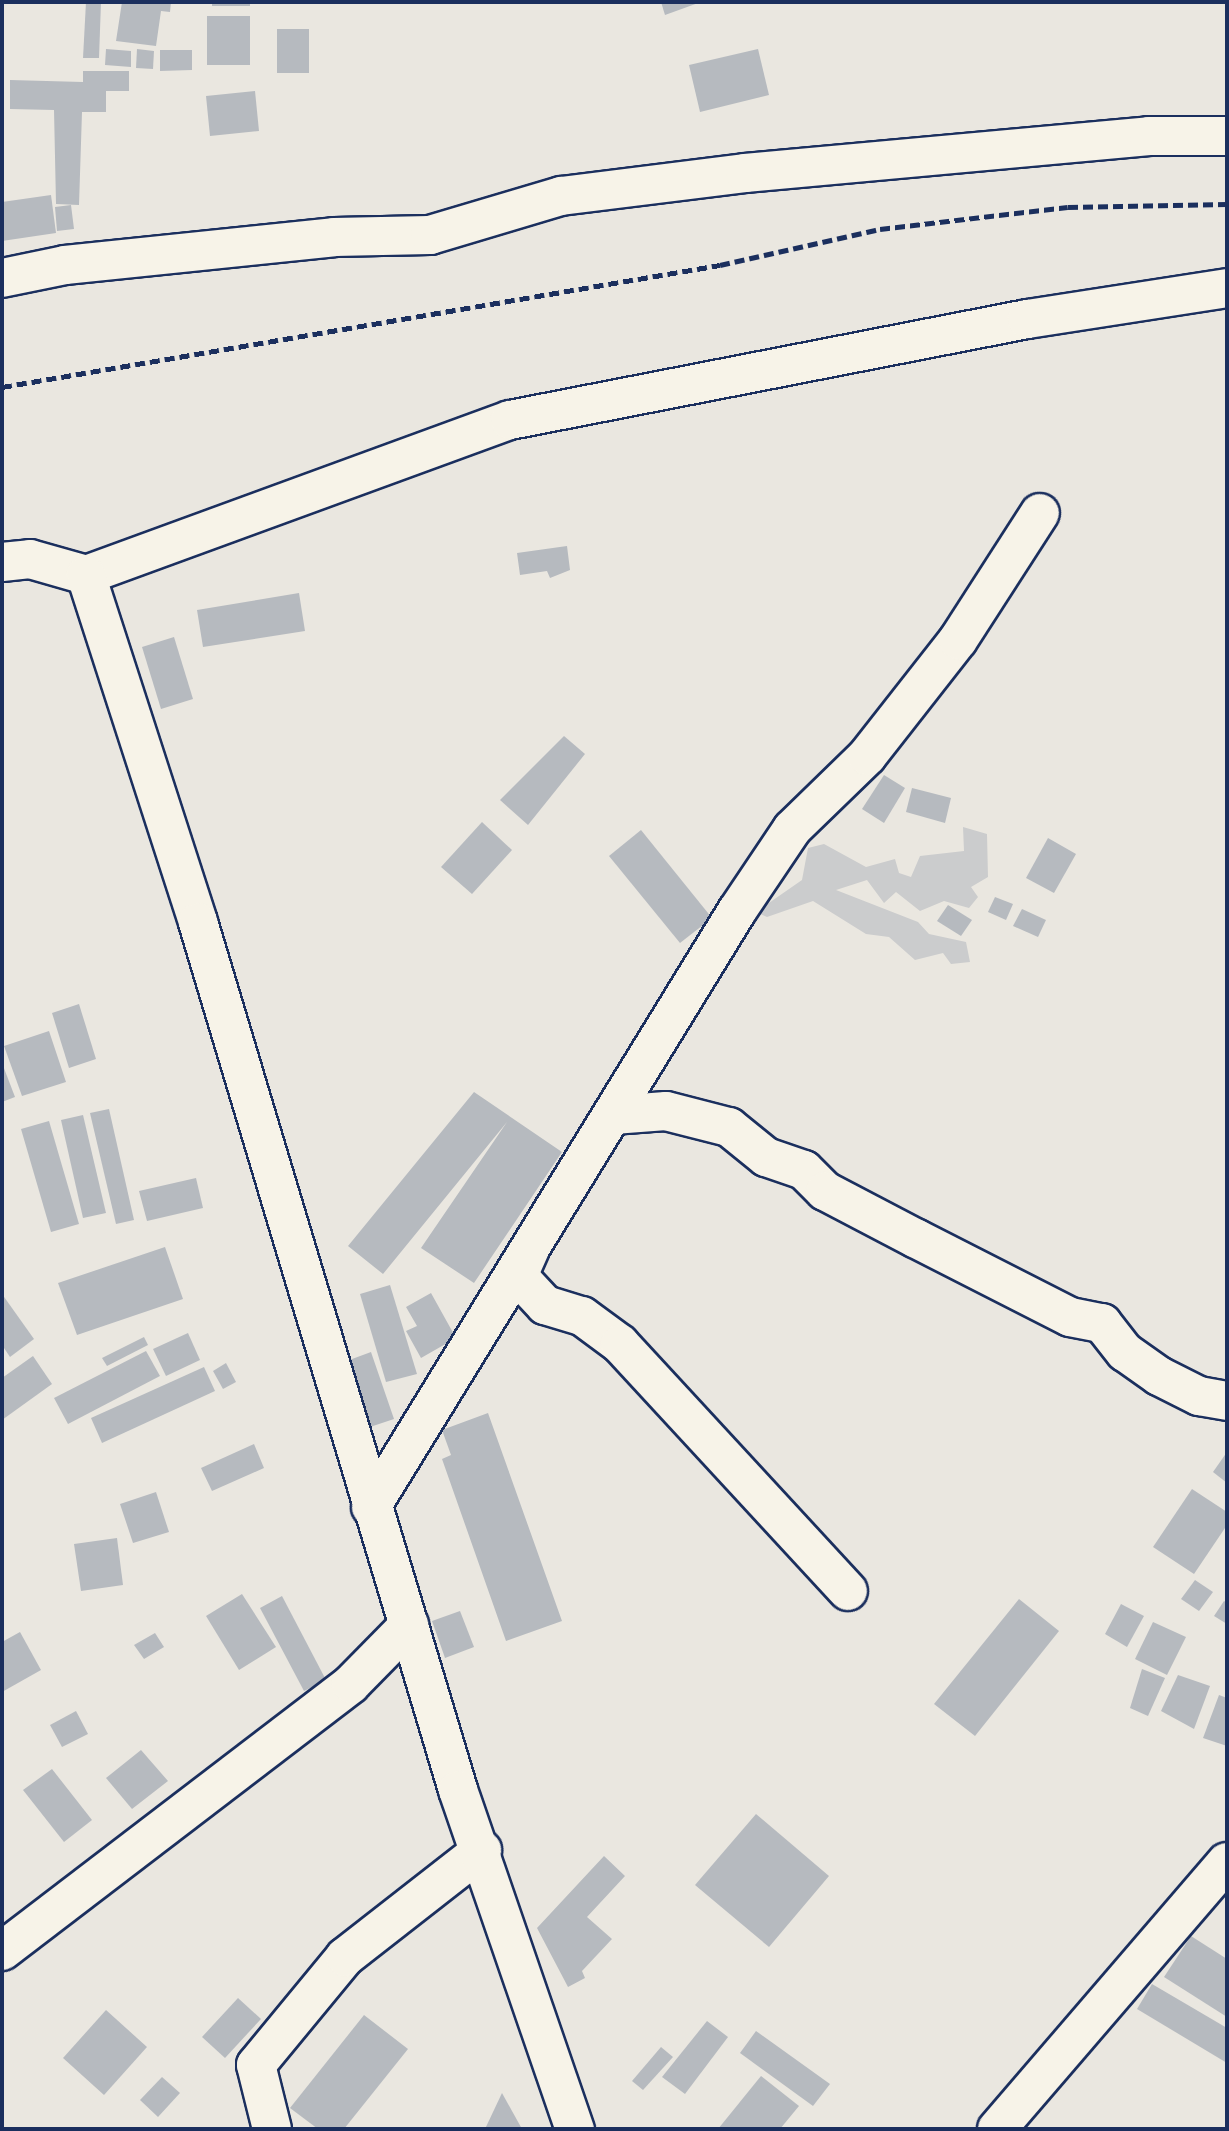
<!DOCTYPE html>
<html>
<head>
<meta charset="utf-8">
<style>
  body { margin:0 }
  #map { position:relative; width:1229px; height:2131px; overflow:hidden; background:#eae7e0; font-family:"Shantell Sans",sans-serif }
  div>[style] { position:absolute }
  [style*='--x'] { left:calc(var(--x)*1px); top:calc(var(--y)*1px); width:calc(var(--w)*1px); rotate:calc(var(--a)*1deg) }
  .green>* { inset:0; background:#cbcccd }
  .building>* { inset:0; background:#b6babf }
  .roads { filter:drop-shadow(2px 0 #1b2f5e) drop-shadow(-2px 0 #1b2f5e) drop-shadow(0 2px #1b2f5e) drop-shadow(0 -2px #1b2f5e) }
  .minor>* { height:38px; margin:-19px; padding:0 19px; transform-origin:19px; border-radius:19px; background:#f7f3e8 }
  .major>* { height:38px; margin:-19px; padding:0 19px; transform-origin:19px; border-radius:19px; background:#f7f3e8 }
  .rail>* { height:5px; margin-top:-2.5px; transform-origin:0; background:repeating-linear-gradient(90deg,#1b2f5e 0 10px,transparent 0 15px) }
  span { translate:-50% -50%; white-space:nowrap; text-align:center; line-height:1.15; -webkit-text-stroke:5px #f7f3e8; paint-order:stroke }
  .frame { position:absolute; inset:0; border:4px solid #1b2f5e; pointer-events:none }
</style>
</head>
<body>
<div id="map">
  <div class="green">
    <i style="clip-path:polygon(963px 827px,987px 834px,988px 877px,971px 887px,978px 897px,969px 908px,944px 901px,920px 911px,896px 892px,884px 903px,867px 880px,836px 890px,918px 922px,929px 934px,966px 942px,970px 962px,951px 964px,943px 953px,915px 960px,889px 937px,866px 934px,813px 901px,767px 917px,756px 912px,802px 880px,808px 848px,824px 844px,866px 867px,895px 859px,899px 873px,911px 877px,920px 856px,964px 851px)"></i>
  </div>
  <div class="building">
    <i style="clip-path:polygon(86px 2px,101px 2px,99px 58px,83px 58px)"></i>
    <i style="clip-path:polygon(122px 2px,171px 2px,170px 12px,161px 11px,156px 46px,116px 41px)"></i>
    <i style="clip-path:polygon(212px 2px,250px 2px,250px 6px,212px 6px)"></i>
    <i style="clip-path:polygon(661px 2px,701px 2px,665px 15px)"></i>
    <i style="clip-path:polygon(207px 16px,250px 16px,250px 65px,207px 65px)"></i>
    <i style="clip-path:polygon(277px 29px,309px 29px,309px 73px,277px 73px)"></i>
    <i style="clip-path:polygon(106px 49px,131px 51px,131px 67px,105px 65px)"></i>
    <i style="clip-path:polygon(137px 49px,154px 51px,153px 69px,136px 68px)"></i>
    <i style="clip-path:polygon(758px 49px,769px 95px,700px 112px,689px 65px)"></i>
    <i style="clip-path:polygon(160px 50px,192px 50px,192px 70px,160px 71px)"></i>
    <i style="clip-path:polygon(83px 71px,129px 71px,129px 91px,106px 91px,106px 112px,82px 112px,79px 205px,56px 204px,54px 110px,10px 109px,10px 80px,83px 82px)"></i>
    <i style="clip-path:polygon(255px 91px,259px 131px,210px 136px,206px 96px)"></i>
    <i style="clip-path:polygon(51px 195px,56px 233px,2px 241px,2px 202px)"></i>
    <i style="clip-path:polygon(71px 205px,74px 229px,57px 231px,55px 207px)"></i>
    <i style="clip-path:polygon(567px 546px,570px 570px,550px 578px,547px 571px,520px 575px,517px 553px)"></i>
    <i style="clip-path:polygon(299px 593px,305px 631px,203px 647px,197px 610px)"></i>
    <i style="clip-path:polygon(174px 637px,193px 699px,161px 709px,142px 647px)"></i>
    <i style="clip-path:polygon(564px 736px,585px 754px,528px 825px,500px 800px)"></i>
    <i style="clip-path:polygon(884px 775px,905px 788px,884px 823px,862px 809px)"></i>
    <i style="clip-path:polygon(912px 788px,951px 798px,945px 823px,906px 812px)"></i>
    <i style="clip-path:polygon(482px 822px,512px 850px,472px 894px,441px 867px)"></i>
    <i style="clip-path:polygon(641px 830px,712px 918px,680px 943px,609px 856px)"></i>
    <i style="clip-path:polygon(1048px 838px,1076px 854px,1054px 893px,1026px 878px)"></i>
    <i style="clip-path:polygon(995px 897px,1013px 904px,1006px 920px,988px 912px)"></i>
    <i style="clip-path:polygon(948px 905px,972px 920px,961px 936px,937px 921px)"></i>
    <i style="clip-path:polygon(1022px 909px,1046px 920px,1038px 937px,1013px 926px)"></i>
    <i style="clip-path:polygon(79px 1004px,96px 1059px,69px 1068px,52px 1013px)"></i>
    <i style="clip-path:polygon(49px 1031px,66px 1082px,22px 1096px,4px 1046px)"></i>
    <i style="clip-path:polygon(2px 1063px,15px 1097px,2px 1102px)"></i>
    <i style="clip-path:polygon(474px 1092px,562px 1152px,474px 1283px,421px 1248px,507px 1122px,383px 1274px,348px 1246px)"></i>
    <i style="clip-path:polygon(109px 1109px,134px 1220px,116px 1224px,90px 1113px)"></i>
    <i style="clip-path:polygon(83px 1115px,106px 1213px,83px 1218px,61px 1120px)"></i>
    <i style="clip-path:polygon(49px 1121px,79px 1224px,51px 1232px,21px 1129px)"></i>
    <i style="clip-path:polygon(196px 1178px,203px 1208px,147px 1221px,139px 1191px)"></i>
    <i style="clip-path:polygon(165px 1247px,183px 1299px,77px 1335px,58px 1283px)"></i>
    <i style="clip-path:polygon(390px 1285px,417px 1374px,386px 1382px,360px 1294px)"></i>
    <i style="clip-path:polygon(431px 1293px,456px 1338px,421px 1358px,406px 1331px,417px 1326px,406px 1307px)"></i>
    <i style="clip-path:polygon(2px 1294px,34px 1339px,10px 1357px,2px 1345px)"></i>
    <i style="clip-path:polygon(188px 1333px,200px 1360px,166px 1376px,153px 1349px)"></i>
    <i style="clip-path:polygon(144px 1337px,148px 1345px,107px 1366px,102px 1358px)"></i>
    <i style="clip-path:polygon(146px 1351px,160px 1376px,68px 1424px,54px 1398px)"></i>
    <i style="clip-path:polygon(371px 1352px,394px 1419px,367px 1428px,344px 1362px)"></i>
    <i style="clip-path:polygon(33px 1356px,52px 1384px,2px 1420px,2px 1378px)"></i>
    <i style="clip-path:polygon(226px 1363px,236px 1382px,223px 1389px,213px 1371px)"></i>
    <i style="clip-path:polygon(204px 1367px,215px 1391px,102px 1443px,91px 1418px)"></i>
    <i style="clip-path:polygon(488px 1413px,562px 1621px,506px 1641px,442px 1459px,451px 1455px,442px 1430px)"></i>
    <i style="clip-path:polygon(254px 1444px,264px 1468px,212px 1491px,201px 1468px)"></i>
    <i style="clip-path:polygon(1227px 1452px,1227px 1483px,1213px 1472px)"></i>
    <i style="clip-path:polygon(1192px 1489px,1227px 1512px,1227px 1525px,1194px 1574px,1153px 1547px)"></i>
    <i style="clip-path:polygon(156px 1492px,169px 1532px,133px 1543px,120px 1504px)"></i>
    <i style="clip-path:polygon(117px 1538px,123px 1585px,81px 1591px,74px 1544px)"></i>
    <i style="clip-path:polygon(1195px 1580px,1213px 1592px,1199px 1611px,1181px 1599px)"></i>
    <i style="clip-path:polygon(242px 1594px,276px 1647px,239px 1670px,206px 1616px)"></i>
    <i style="clip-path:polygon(282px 1596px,326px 1680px,304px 1691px,260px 1608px)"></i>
    <i style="clip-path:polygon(1019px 1599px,1059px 1631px,975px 1736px,934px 1704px)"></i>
    <i style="clip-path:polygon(1224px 1601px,1227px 1603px,1227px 1624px,1214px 1616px)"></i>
    <i style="clip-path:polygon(1121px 1604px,1144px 1616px,1127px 1647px,1105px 1634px)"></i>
    <i style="clip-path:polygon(460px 1611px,474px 1647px,445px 1658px,432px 1621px)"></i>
    <i style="clip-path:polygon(1153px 1622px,1186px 1637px,1167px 1675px,1135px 1659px)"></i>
    <i style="clip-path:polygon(20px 1632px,41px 1670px,2px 1692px,2px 1642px)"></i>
    <i style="clip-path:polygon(155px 1633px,164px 1647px,144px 1659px,134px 1645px)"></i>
    <i style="clip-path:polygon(1142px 1669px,1165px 1678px,1148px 1716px,1130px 1708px)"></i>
    <i style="clip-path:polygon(1178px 1675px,1210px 1686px,1194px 1729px,1161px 1711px)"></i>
    <i style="clip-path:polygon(1219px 1695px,1227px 1698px,1227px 1746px,1203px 1738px)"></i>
    <i style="clip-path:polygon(76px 1711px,88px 1734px,62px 1747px,50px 1725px)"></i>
    <i style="clip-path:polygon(141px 1750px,168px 1781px,132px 1809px,106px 1778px)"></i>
    <i style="clip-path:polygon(52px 1769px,92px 1820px,64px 1842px,23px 1790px)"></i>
    <i style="clip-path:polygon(756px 1814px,829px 1876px,769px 1947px,695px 1885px)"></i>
    <i style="clip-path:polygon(604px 1856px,625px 1876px,587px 1917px,612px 1939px,582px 1971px,585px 1978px,568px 1987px,537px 1928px)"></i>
    <i style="clip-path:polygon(1191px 1936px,1227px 1959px,1227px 2017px,1164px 1977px)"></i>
    <i style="clip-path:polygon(1152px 1984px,1227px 2028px,1227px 2063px,1137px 2009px)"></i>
    <i style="clip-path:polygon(238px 1998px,261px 2019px,225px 2058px,202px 2037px)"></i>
    <i style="clip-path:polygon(106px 2010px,147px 2047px,104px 2095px,63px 2058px)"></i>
    <i style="clip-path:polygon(364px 2015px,408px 2049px,344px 2129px,318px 2129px,290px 2108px)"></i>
    <i style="clip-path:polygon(707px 2021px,728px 2037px,685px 2094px,662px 2077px)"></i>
    <i style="clip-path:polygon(756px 2031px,830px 2084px,813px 2106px,740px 2053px)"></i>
    <i style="clip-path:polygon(661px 2047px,673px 2057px,643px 2090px,632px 2081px)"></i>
    <i style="clip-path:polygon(761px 2076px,799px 2106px,780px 2129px,718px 2129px)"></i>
    <i style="clip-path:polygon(162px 2077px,180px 2093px,158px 2117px,140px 2100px)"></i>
    <i style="clip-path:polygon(502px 2093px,522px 2129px,485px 2129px)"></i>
  </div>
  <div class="roads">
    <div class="minor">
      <i style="--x:2;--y:278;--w:64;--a:-11.7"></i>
      <i style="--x:65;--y:265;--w:270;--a:-5.9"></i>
      <i style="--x:334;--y:237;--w:96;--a:-1.2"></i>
      <i style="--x:430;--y:235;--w:137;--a:-16.6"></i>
      <i style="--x:561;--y:196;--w:185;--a:-7.1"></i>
      <i style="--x:745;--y:173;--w:406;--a:-5.2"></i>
      <i style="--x:1149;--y:136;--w:78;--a:0"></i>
      <i style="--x:86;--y:575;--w:451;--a:-20.1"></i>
      <i style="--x:510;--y:420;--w:527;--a:-11.05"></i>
      <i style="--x:1027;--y:319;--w:202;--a:-8.8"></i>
      <i style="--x:613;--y:1115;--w:53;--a:-4.3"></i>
      <i style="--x:666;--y:1111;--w:65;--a:14.3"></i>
      <i style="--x:729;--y:1127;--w:48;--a:39"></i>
      <i style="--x:766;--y:1157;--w:40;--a:18.9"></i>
      <i style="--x:804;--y:1170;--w:30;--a:45"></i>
      <i style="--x:825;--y:1191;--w:102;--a:27.6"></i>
      <i style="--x:915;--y:1238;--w:174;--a:27"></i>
      <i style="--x:1070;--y:1317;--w:33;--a:11"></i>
      <i style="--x:1102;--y:1323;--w:37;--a:52"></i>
      <i style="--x:1125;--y:1352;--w:42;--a:35.2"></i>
      <i style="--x:1159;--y:1376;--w:45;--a:26.6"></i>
      <i style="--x:1199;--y:1396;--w:28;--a:10"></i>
      <i style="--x:530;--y:1249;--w:30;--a:114"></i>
      <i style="--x:518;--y:1276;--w:40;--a:47"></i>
      <i style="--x:545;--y:1305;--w:39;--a:17"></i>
      <i style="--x:582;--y:1316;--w:47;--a:36.4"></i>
      <i style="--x:620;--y:1344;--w:336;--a:47.3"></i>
      <i style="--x:371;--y:1507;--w:699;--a:-58.45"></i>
      <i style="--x:737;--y:911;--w:99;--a:-56.1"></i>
      <i style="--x:792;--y:829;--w:105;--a:-44.2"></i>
      <i style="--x:867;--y:756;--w:147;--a:-51.9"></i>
      <i style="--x:958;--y:640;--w:151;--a:-57.2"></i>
      <i style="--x:2;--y:1951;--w:439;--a:-37.4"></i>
      <i style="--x:351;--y:1684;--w:83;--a:-45.5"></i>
      <i style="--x:272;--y:2129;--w:66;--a:-104"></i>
      <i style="--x:256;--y:2065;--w:140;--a:-50.5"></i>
      <i style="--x:345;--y:1957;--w:174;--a:-38"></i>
      <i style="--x:997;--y:2129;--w:352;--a:-49.3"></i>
    </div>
    <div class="major">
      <i style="--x:2;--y:562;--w:28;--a:-6"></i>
      <i style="--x:30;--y:559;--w:58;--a:15.9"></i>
      <i style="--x:86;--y:575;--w:365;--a:72.1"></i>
      <i style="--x:198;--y:922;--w:906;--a:73.32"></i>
      <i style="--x:458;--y:1790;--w:359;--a:71"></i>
    </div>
  </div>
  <div class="rail">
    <i style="--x:2;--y:387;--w:728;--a:-9.64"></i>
    <i style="--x:720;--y:265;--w:164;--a:-12.7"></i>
    <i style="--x:880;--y:229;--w:189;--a:-6.7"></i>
    <i style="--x:1068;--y:207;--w:159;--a:-1.1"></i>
  </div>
  <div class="frame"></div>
</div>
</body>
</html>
